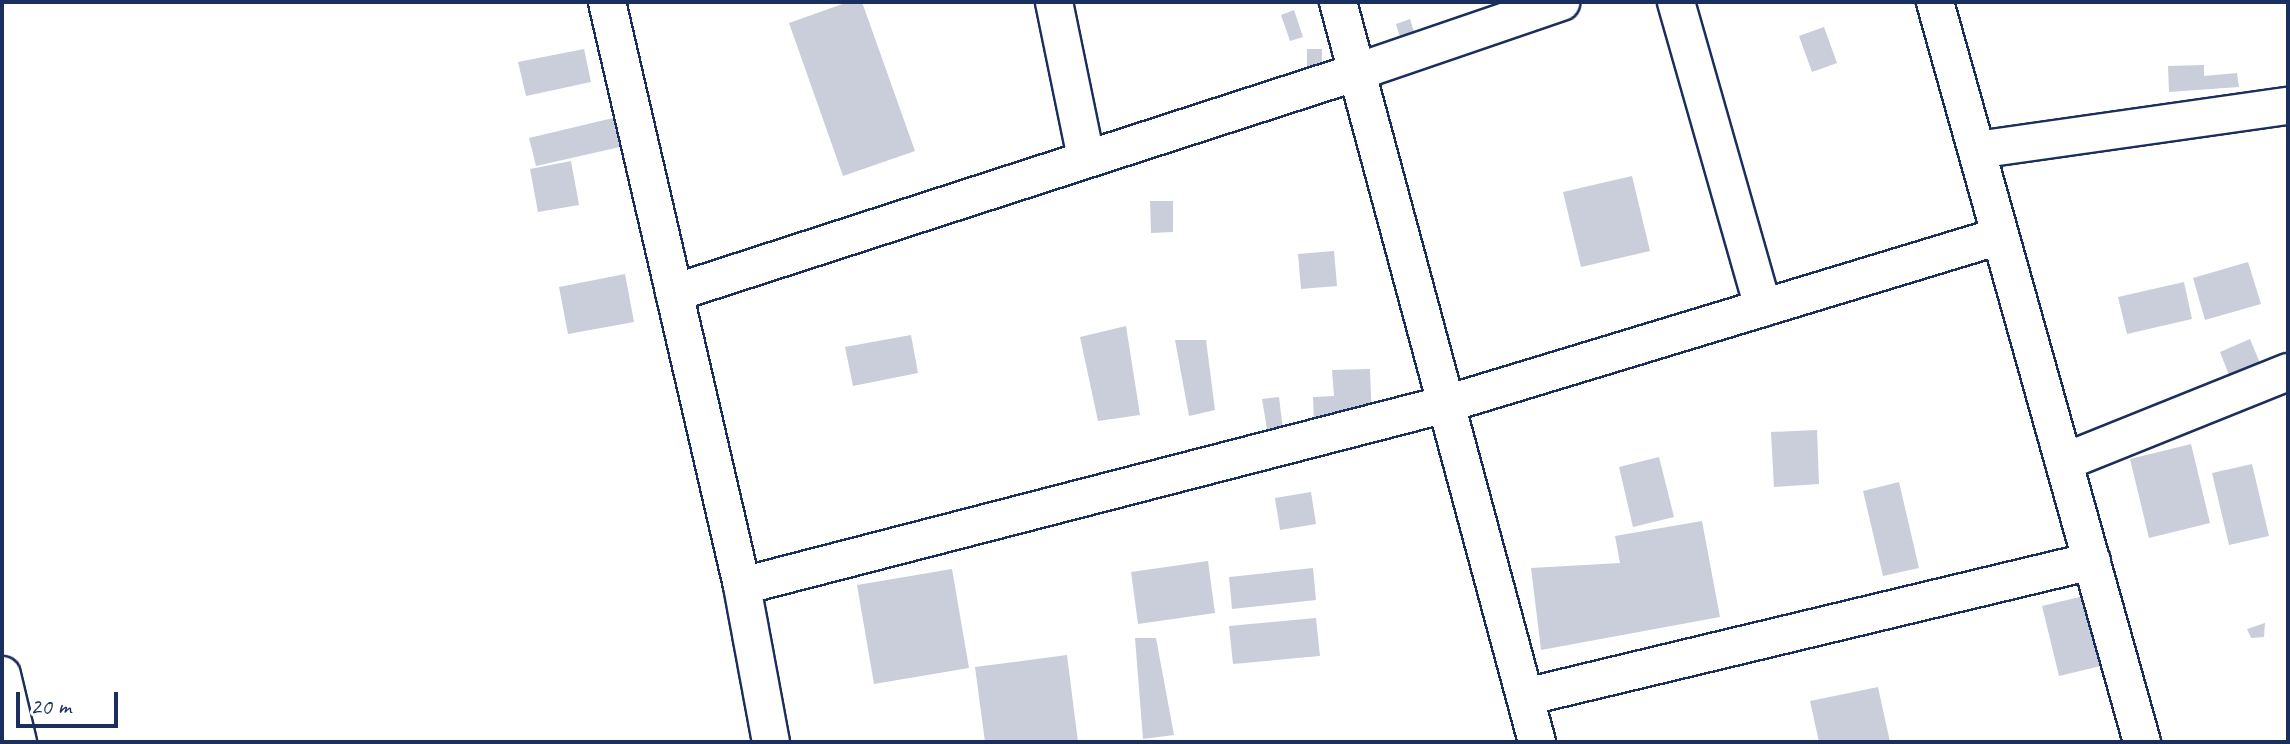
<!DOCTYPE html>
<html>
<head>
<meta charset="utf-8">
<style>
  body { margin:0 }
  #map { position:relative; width:2290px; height:744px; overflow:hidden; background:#fff; font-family:Caveat,sans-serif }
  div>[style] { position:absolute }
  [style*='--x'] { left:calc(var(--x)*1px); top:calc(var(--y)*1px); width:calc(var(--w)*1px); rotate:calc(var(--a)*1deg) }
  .building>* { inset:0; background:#caceda }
  .roads { filter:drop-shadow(2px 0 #1b2f5e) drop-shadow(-2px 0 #1b2f5e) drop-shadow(0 2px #1b2f5e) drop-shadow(0 -2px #1b2f5e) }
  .minor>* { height:36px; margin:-18px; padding:0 18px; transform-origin:18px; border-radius:18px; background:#fff }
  span { translate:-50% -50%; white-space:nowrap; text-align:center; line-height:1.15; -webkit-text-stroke:7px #fff; paint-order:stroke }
  .frame { position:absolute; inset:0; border:4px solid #1b2f5e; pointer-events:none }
  .scale { position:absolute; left:16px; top:692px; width:102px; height:36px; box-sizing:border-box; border:4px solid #1b2f5e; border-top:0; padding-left:10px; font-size:24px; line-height:28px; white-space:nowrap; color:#1b2f5e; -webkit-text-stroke:6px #fff; paint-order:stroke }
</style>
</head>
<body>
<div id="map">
  <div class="building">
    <i style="clip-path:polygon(848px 2px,862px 2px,915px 151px,843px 176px,789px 23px)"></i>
    <i style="clip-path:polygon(1294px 10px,1303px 37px,1290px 41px,1281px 15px)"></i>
    <i style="clip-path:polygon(1410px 19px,1414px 32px,1400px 37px,1396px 24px)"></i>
    <i style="clip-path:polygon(1824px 27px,1837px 63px,1812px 72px,1799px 36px)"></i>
    <i style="clip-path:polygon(584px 49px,591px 82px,526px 96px,518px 62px)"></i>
    <i style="clip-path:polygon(1307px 49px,1322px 49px,1322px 71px,1307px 71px)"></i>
    <i style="clip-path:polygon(2204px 65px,2204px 76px,2237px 73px,2239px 87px,2169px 92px,2168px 66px)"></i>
    <i style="clip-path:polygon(613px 118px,620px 147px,536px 166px,529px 138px)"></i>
    <i style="clip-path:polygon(571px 161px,579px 205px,538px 212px,530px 169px)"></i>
    <i style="clip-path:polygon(1632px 176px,1650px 251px,1581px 267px,1563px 192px)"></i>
    <i style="clip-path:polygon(1150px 201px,1173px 201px,1173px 232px,1151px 233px)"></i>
    <i style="clip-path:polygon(1334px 251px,1337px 286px,1301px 289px,1298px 254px)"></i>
    <i style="clip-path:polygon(2248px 262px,2261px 304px,2205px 320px,2193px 278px)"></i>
    <i style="clip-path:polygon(625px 274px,634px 322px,568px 334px,559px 287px)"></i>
    <i style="clip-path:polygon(2184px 282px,2192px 319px,2127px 334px,2118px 297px)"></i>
    <i style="clip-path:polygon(1126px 326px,1140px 415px,1098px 421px,1080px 337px)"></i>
    <i style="clip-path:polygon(911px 335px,918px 373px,853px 386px,845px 347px)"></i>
    <i style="clip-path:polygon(2250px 339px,2260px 363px,2229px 375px,2220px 352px)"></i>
    <i style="clip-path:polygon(1175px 340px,1206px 340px,1215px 410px,1189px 416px)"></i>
    <i style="clip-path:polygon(1370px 369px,1372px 422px,1314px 424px,1313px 397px,1334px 396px,1332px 370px)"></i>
    <i style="clip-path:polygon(1279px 397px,1283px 430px,1268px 435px,1262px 399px)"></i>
    <i style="clip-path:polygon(1817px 430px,1819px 484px,1774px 487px,1771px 432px)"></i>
    <i style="clip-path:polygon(2191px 444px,2210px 523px,2149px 538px,2130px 459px)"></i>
    <i style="clip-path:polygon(1659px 457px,1674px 517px,1633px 527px,1619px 467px)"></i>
    <i style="clip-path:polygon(2252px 464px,2269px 536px,2229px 545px,2212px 473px)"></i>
    <i style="clip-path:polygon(1899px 482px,1919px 568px,1883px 576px,1863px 491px)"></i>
    <i style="clip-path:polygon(1311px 492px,1316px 524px,1280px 530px,1275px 498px)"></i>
    <i style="clip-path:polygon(1702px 521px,1720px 617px,1541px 650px,1531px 568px,1620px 563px,1615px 536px)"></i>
    <i style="clip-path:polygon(1208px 561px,1215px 613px,1138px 624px,1131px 572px)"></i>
    <i style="clip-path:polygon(1313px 568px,1316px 600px,1232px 609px,1229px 577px)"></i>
    <i style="clip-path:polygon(952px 569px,969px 668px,874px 684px,857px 585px)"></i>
    <i style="clip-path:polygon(2088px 595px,2105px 665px,2059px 676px,2042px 606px)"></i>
    <i style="clip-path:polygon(1316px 618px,1320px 656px,1233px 664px,1229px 626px)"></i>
    <i style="clip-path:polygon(2265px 623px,2264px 637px,2251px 638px,2247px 629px)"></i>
    <i style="clip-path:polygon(1135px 638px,1156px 638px,1174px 735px,1143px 739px)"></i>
    <i style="clip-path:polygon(1067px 655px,1078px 742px,985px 742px,975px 667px)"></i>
    <i style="clip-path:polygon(1878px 687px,1890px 742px,1819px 742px,1810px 701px)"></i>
  </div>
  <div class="roads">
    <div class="minor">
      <i style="--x:607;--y:2;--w:599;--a:76.98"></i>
      <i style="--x:742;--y:586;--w:159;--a:79.5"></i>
      <i style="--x:1054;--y:2;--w:159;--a:78.4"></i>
      <i style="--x:1338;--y:2;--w:766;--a:74.95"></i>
      <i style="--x:1676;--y:2;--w:318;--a:74.1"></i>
      <i style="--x:1935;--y:2;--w:768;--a:74.37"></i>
      <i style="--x:1977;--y:150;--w:314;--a:-8.1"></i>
      <i style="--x:674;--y:293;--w:718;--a:-17.93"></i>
      <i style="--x:1357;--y:72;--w:216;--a:-18.9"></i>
      <i style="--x:2064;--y:462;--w:241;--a:-21.9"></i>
      <i style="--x:742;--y:586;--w:727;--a:-14.49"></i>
      <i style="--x:1446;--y:404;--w:579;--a:-16.87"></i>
      <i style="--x:2;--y:675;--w:69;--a:76.6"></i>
      <i style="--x:1525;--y:697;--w:583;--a:-13.49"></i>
    </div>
  </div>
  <div class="frame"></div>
  <div class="scale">20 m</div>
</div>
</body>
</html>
